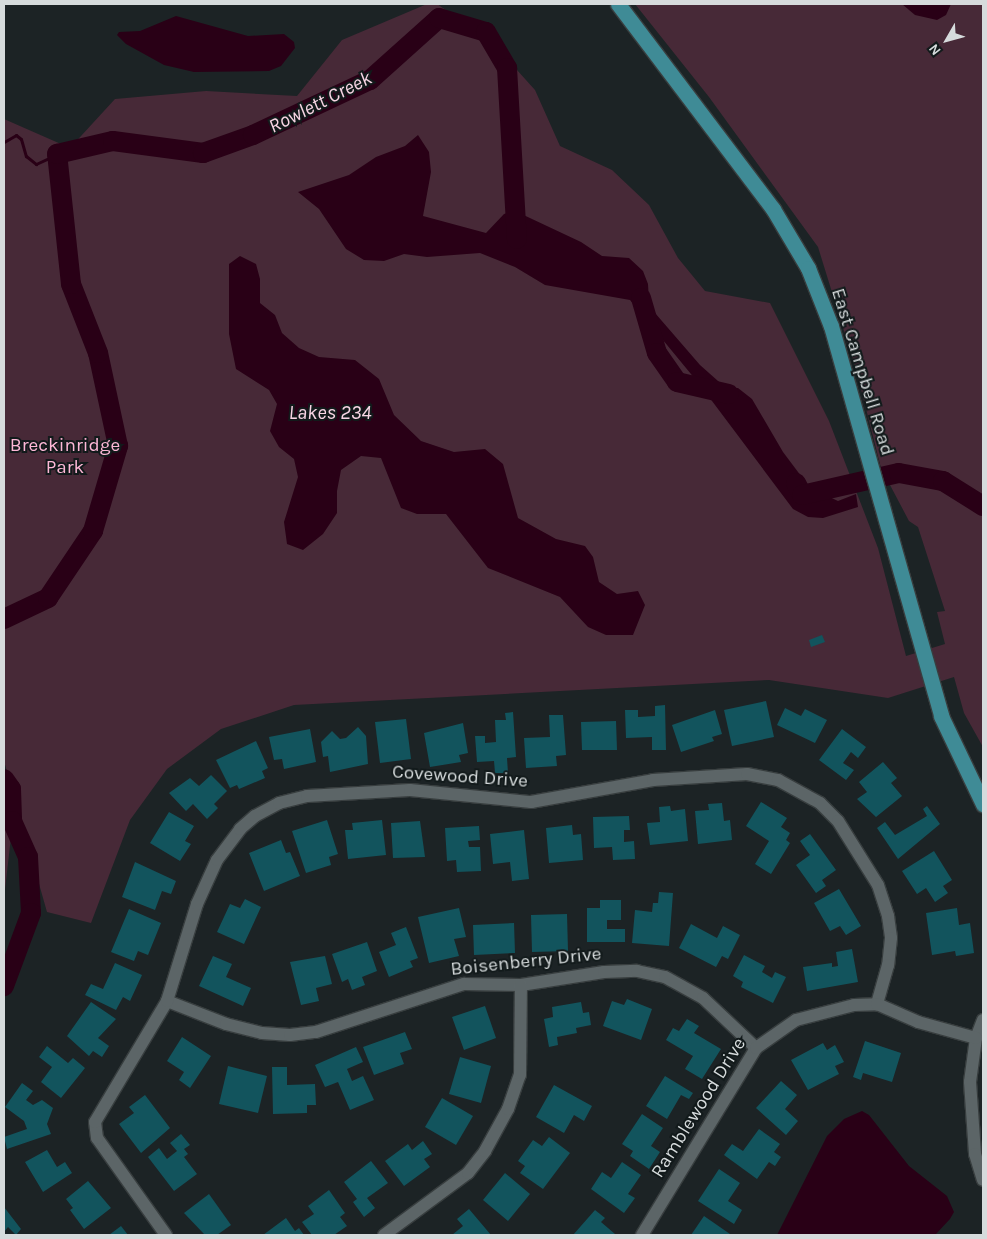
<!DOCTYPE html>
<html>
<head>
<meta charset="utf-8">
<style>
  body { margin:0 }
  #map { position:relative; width:987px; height:1239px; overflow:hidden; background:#1c2325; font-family:Karla,sans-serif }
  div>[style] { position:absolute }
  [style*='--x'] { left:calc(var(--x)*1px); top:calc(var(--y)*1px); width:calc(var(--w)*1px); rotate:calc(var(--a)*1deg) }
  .green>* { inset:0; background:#472937 }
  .water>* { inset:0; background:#290016 }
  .stream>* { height:3px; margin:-1.5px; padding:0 1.5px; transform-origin:1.5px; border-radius:1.5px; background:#290016 }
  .river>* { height:20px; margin:-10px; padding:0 10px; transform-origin:10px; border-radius:10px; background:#290016 }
  .building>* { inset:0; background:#12545d }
  .roads { filter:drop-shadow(1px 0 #383e3f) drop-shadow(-1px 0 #383e3f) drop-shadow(0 1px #383e3f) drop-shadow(0 -1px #383e3f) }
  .minor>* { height:12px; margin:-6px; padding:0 6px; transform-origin:6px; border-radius:6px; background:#5c6567 }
  .major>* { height:15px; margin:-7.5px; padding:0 7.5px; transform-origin:7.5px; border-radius:7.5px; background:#3f8b96 }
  span { translate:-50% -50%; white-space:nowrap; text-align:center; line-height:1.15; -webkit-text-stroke:4px #121a1b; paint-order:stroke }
  .street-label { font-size:19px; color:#d6dbdc }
  .park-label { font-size:19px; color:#fdb8d7 }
  .water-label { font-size:20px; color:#f8d5e4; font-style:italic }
  .frame { position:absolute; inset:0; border:5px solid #d6dbdc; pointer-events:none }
  .north { position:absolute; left:922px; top:15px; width:50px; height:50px; -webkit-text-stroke:4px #121a1b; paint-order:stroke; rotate:232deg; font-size:14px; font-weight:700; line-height:20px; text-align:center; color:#d6dbdc }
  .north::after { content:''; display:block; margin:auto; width:18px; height:22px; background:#d6dbdc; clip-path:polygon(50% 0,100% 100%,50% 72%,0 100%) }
</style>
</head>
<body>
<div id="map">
  <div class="green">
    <i style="clip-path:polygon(427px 4px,437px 4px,489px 39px,535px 90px,560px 146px,612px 170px,649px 205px,678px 258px,705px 291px,770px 303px,829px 421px,878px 548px,906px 656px,945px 644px,937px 612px,945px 611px,918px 527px,909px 521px,881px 468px,857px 373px,818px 247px,709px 97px,635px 4px,983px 4px,983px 747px,964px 713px,954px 677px,888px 698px,769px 680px,294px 705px,221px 729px,167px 769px,130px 820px,91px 923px,47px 912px,4px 761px,4px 119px,70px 148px,115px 99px,206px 91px,297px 96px,342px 40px)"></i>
    <i style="clip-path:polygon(4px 776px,13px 820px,4px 898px)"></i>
  </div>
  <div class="water">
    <i style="clip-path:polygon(902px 4px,951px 4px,946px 15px,937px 20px,915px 15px)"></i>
    <i style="clip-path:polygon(176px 16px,248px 36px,284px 34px,294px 42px,295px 48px,281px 66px,269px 71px,194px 72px,164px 65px,126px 44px,117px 35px,119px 32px,140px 31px)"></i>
    <i style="clip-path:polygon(418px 135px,429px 152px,431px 172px,423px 216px,486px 233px,504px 214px,515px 211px,581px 242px,602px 256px,629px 258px,643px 271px,648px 284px,649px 301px,655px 313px,700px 365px,727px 389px,738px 388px,752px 399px,783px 452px,810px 488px,838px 501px,856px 494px,858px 507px,823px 518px,808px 517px,793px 509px,700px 385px,630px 300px,545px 285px,515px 267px,480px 253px,427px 257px,404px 254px,384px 261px,364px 260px,346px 249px,319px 209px,298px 192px,349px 175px,376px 157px,405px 146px)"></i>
    <i style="clip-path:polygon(240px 256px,256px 264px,260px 279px,260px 303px,275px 315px,282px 333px,299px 348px,319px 357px,355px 360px,379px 379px,394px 415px,421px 441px,454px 452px,485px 449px,503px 464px,518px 518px,556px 539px,585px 546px,593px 557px,599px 582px,617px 594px,638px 591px,645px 605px,633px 635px,606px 635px,588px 627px,560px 597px,488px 568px,446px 514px,417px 514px,401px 508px,381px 458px,361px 456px,341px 470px,337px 491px,337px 513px,323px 534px,303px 550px,287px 544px,284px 522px,298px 477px,294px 459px,279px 447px,270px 431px,277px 404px,269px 390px,236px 369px,229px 334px,229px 264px)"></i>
    <i style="clip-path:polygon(862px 1111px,869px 1115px,909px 1166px,947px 1196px,954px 1212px,950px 1219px,935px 1235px,777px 1235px,827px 1136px,844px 1119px)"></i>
  </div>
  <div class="stream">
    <i style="--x:4;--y:142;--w:14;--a:-30"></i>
    <i style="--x:16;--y:135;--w:6;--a:39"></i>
    <i style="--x:21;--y:139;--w:18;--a:74"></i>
    <i style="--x:26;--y:156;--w:13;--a:39"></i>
    <i style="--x:36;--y:164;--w:23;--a:-25"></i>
  </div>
  <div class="river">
    <i style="--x:641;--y:298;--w:57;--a:73.8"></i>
    <i style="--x:657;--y:353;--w:35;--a:55"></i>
    <i style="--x:677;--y:382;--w:53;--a:13"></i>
    <i style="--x:796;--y:483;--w:13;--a:63"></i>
    <i style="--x:802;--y:495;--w:99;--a:-12.8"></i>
    <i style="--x:899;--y:473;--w:45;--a:10.3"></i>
    <i style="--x:943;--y:481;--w:47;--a:32"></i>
    <i style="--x:4;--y:619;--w:49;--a:-25.5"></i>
    <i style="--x:48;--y:598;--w:81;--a:-56.1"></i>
    <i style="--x:93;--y:531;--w:89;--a:-73.6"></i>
    <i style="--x:118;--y:446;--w:95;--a:-102.1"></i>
    <i style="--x:98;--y:353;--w:74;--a:-111.4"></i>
    <i style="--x:71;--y:284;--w:131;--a:-96.1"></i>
    <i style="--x:57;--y:154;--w:57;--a:-13.1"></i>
    <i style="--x:113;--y:141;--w:91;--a:7.6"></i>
    <i style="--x:203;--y:153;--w:53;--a:-19.8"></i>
    <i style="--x:253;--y:135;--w:129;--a:-25.2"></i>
    <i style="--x:370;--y:80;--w:93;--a:-41.9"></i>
    <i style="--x:439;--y:18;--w:49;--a:16.6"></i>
    <i style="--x:486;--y:32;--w:42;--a:59.7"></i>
    <i style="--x:507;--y:68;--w:171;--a:86.7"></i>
    <i style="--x:4;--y:779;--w:12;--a:55"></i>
    <i style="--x:11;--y:789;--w:32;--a:88"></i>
    <i style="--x:12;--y:821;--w:39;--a:66"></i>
    <i style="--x:28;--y:857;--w:56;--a:86.9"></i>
    <i style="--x:31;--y:913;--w:78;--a:110.3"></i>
  </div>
  <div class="building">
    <i style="clip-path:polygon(822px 635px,825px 642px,811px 647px,809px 640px)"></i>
    <i style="clip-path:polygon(766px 701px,774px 737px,732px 746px,724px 710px)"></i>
    <i style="clip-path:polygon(665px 705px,666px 750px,652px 750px,652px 737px,626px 738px,625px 710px,638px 710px,638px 717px,655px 716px,655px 706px)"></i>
    <i style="clip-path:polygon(785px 708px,801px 716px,805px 709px,827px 720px,815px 743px,777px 725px)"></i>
    <i style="clip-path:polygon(715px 710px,722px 734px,712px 737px,714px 741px,681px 752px,672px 725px)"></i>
    <i style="clip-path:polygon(513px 712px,516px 757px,507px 758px,508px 773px,495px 773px,494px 761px,477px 762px,475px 736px,485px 736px,485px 743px,496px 742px,495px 720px,506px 720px,505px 713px)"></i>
    <i style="clip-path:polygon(549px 715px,563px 715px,566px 755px,556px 756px,557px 766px,526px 768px,524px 738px,550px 737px)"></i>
    <i style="clip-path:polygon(406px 719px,411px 759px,380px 763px,375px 722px)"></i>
    <i style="clip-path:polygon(616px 721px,617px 750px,582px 750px,581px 722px)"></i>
    <i style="clip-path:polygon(463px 723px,468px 753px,459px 755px,461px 762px,430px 767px,424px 733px)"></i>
    <i style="clip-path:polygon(358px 727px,366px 736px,368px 764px,330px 772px,328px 756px,323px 757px,321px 742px,332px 731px,340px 739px,346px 738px)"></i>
    <i style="clip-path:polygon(310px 729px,316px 762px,284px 769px,282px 759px,274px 760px,269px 737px)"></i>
    <i style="clip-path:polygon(842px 729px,866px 747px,858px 758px,851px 752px,843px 763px,854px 770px,846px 780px,819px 760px)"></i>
    <i style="clip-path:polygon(256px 741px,268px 768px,262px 771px,265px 778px,239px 789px,237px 785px,230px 788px,216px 760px)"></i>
    <i style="clip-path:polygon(883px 762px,897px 778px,891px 783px,902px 796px,876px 817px,857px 799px,867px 792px,859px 782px)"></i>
    <i style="clip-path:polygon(211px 775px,227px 791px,214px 804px,218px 808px,207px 819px,193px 804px,186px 811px,169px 793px,190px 778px,199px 786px)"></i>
    <i style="clip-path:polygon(761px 802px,787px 818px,781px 827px,790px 833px,786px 840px,790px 843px,771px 874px,755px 864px,769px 841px,746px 826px)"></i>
    <i style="clip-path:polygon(722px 803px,724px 821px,730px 820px,732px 840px,698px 844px,695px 811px,709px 810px,708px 804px)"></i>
    <i style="clip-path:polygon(670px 806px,671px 811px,685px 809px,688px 841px,650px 845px,647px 823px,660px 822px,659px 807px)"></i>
    <i style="clip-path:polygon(927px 806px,940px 824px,898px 859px,877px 828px,885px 822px,895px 835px,927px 816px,923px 809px)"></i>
    <i style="clip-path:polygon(169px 812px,194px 826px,185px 841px,191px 844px,180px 861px,150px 843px)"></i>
    <i style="clip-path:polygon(629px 816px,630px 830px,624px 830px,624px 842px,634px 841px,635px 859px,613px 860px,612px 847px,594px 848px,593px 817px)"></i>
    <i style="clip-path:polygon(327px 820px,338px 854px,329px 857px,331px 865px,306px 873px,292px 831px)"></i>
    <i style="clip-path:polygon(382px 820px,386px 855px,348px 859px,345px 830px,353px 830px,352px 823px)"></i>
    <i style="clip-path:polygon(420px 821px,425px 857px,393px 858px,391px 823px)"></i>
    <i style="clip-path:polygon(572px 825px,573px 835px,581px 834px,583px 860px,549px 863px,546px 828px)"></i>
    <i style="clip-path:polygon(479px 826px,480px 840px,468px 841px,469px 847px,480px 847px,481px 871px,457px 872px,456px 860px,447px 861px,445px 828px)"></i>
    <i style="clip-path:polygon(524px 830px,529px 879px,512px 881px,510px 862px,493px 864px,490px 834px)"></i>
    <i style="clip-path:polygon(810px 834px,836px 870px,822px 880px,826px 886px,816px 893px,796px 865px,810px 855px,800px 841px)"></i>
    <i style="clip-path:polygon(281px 840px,286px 853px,290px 852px,300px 876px,264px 891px,249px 853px)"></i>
    <i style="clip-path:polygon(934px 851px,952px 880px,943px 886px,948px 893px,935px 902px,926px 888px,917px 894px,902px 871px)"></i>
    <i style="clip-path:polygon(135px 862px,176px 881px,171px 894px,162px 891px,155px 910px,122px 897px)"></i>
    <i style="clip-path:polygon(839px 889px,861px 926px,846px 935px,840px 926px,830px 931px,814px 903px)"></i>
    <i style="clip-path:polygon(659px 892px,673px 893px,669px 946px,632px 943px,635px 910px,652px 912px,653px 903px,658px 903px)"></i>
    <i style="clip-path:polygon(245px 899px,261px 907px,244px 944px,217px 932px,230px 904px,240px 908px)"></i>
    <i style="clip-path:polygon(600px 900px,621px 900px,621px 920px,607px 920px,607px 929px,625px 929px,625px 942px,587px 942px,587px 908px,600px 908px)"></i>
    <i style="clip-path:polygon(459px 908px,466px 937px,454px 939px,459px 956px,429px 963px,418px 917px)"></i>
    <i style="clip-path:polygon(957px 908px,959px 925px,970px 923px,974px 953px,956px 956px,955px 951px,932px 955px,926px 913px)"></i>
    <i style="clip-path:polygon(129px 909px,161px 923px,148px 955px,138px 951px,134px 961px,111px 952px)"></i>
    <i style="clip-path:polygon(567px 914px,568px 951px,532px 952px,531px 915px)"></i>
    <i style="clip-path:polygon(514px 923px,515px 953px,474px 955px,473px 925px)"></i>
    <i style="clip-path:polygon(691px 924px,717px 938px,723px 926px,740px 935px,728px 959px,722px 956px,716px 967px,679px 948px)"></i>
    <i style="clip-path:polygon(406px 927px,418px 958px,410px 961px,413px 967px,389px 977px,379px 952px,396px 945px,391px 933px)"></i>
    <i style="clip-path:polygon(367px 942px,377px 971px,362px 977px,365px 985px,352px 990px,348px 979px,342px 982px,332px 954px)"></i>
    <i style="clip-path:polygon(852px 949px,858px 982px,807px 991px,803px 967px,832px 963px,832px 967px,838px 966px,836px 952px)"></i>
    <i style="clip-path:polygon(744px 955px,765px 966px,762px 972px,772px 978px,775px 972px,786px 977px,773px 1003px,741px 987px,743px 982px,733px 976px)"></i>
    <i style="clip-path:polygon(213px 956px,232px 964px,226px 977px,251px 988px,243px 1006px,199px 986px)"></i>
    <i style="clip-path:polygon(325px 956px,332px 984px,316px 988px,319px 1001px,301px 1005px,290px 962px)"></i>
    <i style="clip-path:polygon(115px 963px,142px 975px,130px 1001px,123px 997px,116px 1010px,85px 995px,91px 984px,103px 989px)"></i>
    <i style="clip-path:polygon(627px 999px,652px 1009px,641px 1040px,603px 1026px,612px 1001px,624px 1005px)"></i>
    <i style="clip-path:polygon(91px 1002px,116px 1019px,98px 1038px,109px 1046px,102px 1057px,93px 1051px,89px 1056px,67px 1036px)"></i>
    <i style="clip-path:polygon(581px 1002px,583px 1013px,589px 1012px,591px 1025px,576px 1028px,577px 1033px,557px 1037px,558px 1045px,549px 1047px,544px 1019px,553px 1017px,552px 1007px)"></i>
    <i style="clip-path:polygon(485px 1006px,496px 1038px,464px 1050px,452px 1017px)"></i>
    <i style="clip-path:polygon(687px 1019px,699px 1026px,694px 1033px,721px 1049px,702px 1079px,685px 1069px,693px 1056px,666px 1040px,673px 1028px,679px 1031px)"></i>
    <i style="clip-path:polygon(405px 1032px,412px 1049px,400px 1053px,404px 1064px,374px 1075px,363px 1047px)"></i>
    <i style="clip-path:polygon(182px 1037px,211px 1056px,190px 1088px,179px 1080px,184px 1072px,167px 1061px)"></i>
    <i style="clip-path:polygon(865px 1041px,901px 1053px,892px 1082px,863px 1073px,861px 1080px,853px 1077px)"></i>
    <i style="clip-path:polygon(823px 1043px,827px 1050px,835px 1045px,844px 1062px,835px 1066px,839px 1074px,808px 1090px,791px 1060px)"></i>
    <i style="clip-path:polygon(47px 1046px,68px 1063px,73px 1058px,85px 1068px,61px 1098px,41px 1082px,52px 1067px,39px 1057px)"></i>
    <i style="clip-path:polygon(356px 1047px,363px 1062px,347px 1069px,352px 1081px,363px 1076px,374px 1100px,350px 1110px,338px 1082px,325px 1087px,315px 1065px)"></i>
    <i style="clip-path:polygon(460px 1057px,491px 1066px,481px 1103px,449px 1094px)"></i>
    <i style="clip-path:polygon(228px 1066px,267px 1076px,258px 1113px,219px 1104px)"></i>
    <i style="clip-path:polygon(272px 1067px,287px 1067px,287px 1085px,315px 1084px,316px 1105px,307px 1105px,307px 1113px,273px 1114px)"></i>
    <i style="clip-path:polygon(665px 1076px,693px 1093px,689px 1099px,681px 1095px,667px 1119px,646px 1106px)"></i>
    <i style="clip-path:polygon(781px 1081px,797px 1095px,785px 1109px,798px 1121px,786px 1135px,756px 1108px)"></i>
    <i style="clip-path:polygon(22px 1083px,33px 1091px,26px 1100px,33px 1105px,42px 1100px,53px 1108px,47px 1124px,51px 1134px,7px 1149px,4px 1137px,27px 1129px,24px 1121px,5px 1107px)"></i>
    <i style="clip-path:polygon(554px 1085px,592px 1106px,584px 1121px,574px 1115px,564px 1133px,536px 1117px)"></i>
    <i style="clip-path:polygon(145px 1095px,170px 1128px,141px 1153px,119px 1124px,134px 1113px,129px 1107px)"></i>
    <i style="clip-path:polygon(442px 1098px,473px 1116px,456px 1145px,425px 1127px)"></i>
    <i style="clip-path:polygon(642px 1114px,663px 1128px,651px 1146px,660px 1152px,649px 1169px,630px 1156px,633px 1151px,622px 1144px)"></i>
    <i style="clip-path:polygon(759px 1129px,780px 1144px,774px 1152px,781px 1157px,775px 1166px,769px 1162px,757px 1179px,724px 1155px,732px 1144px,743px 1151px)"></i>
    <i style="clip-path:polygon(181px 1134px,190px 1145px,184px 1149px,188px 1154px,184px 1157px,197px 1174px,174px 1191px,148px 1157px,159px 1148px,167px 1159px,177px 1151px,170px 1143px)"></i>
    <i style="clip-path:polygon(549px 1137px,570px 1153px,543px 1189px,520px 1173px,525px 1166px,518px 1161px,533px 1140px,542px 1146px)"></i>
    <i style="clip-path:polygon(423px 1141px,432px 1154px,424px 1159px,430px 1167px,404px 1186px,385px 1161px,408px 1144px,412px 1150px)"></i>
    <i style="clip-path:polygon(47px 1150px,57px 1167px,65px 1162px,72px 1173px,43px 1192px,25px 1162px)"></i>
    <i style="clip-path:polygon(371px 1161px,388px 1183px,367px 1198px,375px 1208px,364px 1217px,353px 1202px,357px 1199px,344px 1182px)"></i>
    <i style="clip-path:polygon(622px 1162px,641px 1175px,628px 1194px,635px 1198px,624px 1213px,591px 1189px,602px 1172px,611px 1178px)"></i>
    <i style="clip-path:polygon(719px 1169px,740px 1183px,728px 1201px,742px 1210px,734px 1224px,698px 1201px)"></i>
    <i style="clip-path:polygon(505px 1173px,530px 1194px,508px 1221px,483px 1200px)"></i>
    <i style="clip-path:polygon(88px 1181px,111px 1208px,84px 1229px,70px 1210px,73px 1208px,66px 1199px)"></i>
    <i style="clip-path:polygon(329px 1190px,345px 1213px,340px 1217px,347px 1226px,334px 1235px,312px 1235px,302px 1222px,314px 1214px,308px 1206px)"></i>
    <i style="clip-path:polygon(209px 1194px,231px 1225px,217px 1235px,205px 1235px,184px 1213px)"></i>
    <i style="clip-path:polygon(4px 1207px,21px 1229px,16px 1235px,8px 1227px,4px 1232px)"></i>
    <i style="clip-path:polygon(469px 1209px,491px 1235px,452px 1235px,463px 1226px,457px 1219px)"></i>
    <i style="clip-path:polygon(595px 1210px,605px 1218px,601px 1222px,615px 1234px,573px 1235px)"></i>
    <i style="clip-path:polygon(704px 1216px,730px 1234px,729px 1235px,691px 1235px)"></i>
    <i style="clip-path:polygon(286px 1218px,295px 1231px,299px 1228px,304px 1235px,263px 1235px)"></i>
    <i style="clip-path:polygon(121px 1226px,128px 1235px,109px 1235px)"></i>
  </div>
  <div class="roads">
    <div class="minor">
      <i style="--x:167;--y:1001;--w:63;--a:21.3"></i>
      <i style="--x:226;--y:1024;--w:37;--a:14"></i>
      <i style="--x:262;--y:1033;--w:28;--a:4"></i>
      <i style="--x:290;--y:1035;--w:26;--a:-7"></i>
      <i style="--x:316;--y:1032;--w:156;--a:-18"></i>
      <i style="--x:464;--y:984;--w:57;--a:1"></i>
      <i style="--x:521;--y:985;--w:84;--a:-8.9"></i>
      <i style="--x:604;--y:972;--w:33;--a:-2"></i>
      <i style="--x:637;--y:971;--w:29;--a:12"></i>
      <i style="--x:665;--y:977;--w:43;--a:28.9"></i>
      <i style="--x:703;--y:998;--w:73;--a:43.3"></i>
      <i style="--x:983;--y:1020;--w:19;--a:111"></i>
      <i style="--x:976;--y:1038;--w:44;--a:97.8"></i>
      <i style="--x:970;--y:1082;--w:72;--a:86"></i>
      <i style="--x:975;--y:1154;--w:27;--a:73"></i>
      <i style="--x:166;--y:1235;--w:119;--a:-125.4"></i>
      <i style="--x:97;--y:1138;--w:16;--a:-97"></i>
      <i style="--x:95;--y:1122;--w:141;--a:-59.2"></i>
      <i style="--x:167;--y:1001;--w:102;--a:-72.8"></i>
      <i style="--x:197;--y:904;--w:48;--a:-65.6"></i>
      <i style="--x:217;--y:860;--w:39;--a:-53"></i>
      <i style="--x:240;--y:829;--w:20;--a:-41"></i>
      <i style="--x:255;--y:816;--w:27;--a:-28"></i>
      <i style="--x:279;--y:803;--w:29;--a:-14"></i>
      <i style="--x:307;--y:796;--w:103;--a:-3.3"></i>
      <i style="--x:410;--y:790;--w:122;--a:5.7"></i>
      <i style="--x:531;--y:802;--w:124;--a:-10.2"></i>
      <i style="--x:653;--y:780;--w:94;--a:-3.7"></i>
      <i style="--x:747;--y:774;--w:32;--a:11"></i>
      <i style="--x:778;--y:780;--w:48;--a:28.7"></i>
      <i style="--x:820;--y:803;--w:25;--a:45"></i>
      <i style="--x:838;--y:821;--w:75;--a:58"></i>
      <i style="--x:878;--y:885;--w:33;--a:72"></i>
      <i style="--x:888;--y:916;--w:22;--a:82"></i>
      <i style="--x:891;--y:938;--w:27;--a:96"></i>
      <i style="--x:888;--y:965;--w:41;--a:105.8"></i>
      <i style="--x:384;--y:1235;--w:104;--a:-36.4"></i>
      <i style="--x:468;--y:1173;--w:28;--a:-52"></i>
      <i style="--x:485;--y:1151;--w:48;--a:-61.3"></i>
      <i style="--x:508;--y:1109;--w:36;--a:-71"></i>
      <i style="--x:520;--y:1075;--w:90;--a:-89.4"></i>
      <i style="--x:642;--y:1235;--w:219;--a:-58.6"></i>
      <i style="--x:756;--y:1048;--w:49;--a:-35"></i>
      <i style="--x:796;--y:1020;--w:60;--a:-14.5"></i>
      <i style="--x:854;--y:1005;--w:23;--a:-2"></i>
      <i style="--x:877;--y:1004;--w:45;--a:23.7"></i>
      <i style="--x:918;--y:1022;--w:60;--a:15.4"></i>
    </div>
    <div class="major">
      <i style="--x:618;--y:4;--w:257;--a:52.9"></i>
      <i style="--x:773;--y:209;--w:69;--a:59.3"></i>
      <i style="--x:808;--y:268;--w:62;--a:68.4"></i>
      <i style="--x:831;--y:326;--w:405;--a:74.2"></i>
      <i style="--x:941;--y:716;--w:98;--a:64.5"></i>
    </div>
  </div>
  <div class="street-label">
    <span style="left:862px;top:372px;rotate:73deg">East Campbell Road</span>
    <span style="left:460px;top:777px;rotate:4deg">Covewood Drive</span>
    <span style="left:526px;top:962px;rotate:-6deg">Boisenberry Drive</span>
    <span style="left:699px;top:1108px;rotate:-58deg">Ramblewood Drive</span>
  </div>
  <div class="park-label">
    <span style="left:65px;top:457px">Breckinridge<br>Park</span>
  </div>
  <div class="water-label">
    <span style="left:320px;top:102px;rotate:-27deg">Rowlett Creek</span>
    <span style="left:330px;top:412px">Lakes 234</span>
  </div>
  <div class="frame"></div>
  <div class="north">N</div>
</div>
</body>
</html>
